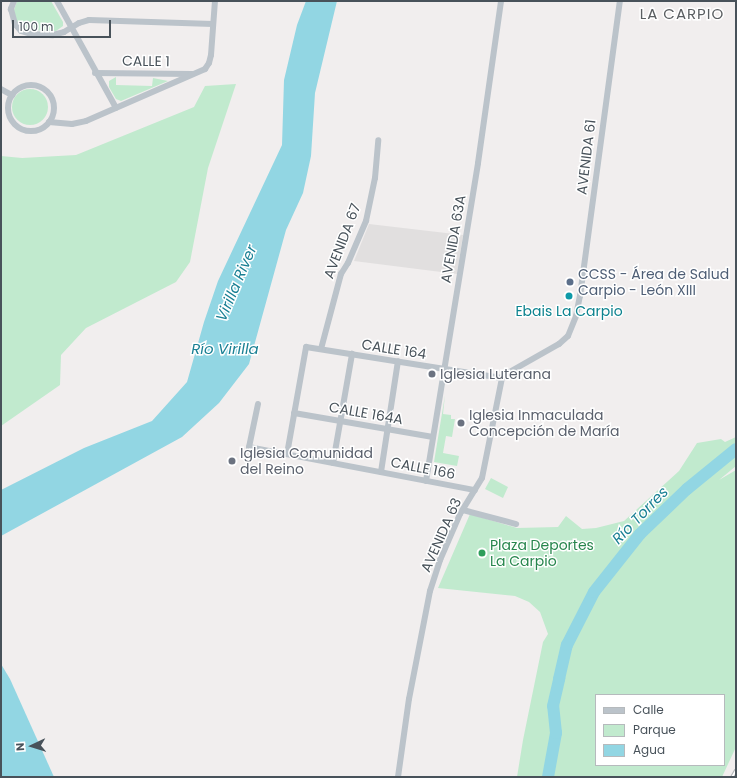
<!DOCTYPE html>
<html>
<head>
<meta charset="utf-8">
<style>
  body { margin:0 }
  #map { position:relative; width:737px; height:778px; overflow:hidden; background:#f1eeee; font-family:Poppins,sans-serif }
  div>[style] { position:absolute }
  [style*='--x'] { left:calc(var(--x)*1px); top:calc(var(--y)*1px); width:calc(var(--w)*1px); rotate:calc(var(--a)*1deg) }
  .education>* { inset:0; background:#e1dfdf }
  .green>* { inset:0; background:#c1eace }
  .round { border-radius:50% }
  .water>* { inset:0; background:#92d6e3 }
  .river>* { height:12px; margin:-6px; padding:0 6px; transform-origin:6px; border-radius:6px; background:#92d6e3 }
  .minor>* { height:6px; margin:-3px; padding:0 3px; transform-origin:3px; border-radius:3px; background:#bbc3ca }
  .minor>.ring { margin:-3px; padding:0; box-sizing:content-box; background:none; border:6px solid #bbc3ca; border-radius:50% }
  .rail>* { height:3.5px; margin-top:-1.75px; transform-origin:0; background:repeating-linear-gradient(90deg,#fff 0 6px,#b1b4b8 0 12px); box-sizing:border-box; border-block:1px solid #b1b4b8 }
  .dots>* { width:11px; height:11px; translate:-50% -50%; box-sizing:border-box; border:2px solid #fff; border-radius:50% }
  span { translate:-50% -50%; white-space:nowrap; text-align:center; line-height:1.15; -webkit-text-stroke:3px #fff; paint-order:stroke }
  .street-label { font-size:14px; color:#48525a }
  .service-label { font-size:14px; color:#4e5e75 }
  .left { translate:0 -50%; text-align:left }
  .culture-label { font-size:14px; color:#0d838f }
  .worship-label { font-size:14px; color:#5b616d }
  .leisure-label { font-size:14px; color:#27864d }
  .neighbourhood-label { font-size:15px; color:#5b5f62; letter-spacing:1px }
  .water-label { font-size:15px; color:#1a8094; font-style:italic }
  .frame { position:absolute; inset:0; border:2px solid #48525a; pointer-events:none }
  .legend { position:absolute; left:595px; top:694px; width:130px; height:72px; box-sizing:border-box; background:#fff; border:1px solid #b6babd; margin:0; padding:5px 7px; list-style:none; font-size:12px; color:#48525a }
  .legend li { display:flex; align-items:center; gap:8px; height:20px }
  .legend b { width:20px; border:1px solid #b6babd }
  .north { position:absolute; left:12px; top:726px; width:40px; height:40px; -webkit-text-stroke:3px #fff; paint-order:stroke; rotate:266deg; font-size:11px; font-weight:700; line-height:16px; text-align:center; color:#48525a }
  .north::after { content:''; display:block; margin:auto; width:14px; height:18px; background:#48525a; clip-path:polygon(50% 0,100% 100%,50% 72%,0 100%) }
  .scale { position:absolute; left:12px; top:20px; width:99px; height:18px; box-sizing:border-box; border:2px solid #48525a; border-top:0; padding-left:5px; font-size:12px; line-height:14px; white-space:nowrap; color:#48525a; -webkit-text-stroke:3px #fff; paint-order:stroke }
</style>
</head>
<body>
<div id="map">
  <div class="education">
    <i style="clip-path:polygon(369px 224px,463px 235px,457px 274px,354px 261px)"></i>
  </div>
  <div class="green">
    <i style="clip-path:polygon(17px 1px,51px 1px,63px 22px,63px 26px,56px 31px,25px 30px,19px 26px,15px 18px,14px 10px)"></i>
    <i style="clip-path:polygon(116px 77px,116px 85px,152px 86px,153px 78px,168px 81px,121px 101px,116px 99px,109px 87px,109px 81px)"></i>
    <i style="clip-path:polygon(236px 84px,208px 168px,190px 262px,176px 282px,86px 328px,61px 355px,60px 385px,1px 426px,1px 156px,22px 158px,76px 155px,194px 107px,205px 86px)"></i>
    <i class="round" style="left:12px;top:89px;width:36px;height:36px"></i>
    <i style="clip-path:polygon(445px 395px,443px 414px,451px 415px,451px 419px,455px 419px,452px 437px,446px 436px,443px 453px,459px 456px,457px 466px,434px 462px)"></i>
    <i style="clip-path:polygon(evenodd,736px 437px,736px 466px,719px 480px,736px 470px,736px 747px,722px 777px,517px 777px,523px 740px,543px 642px,548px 634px,540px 612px,529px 602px,515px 596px,438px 588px,470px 514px,517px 528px,558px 527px,566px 516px,582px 529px,596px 528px,624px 521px,679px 471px,697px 443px,721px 439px,725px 442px,736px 437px,596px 695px,724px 695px,724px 765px,596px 765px,596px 695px)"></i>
    <i style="clip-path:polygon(491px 478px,508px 487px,503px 498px,485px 489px)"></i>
  </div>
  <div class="water">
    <i style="clip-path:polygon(306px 1px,337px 1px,315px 93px,311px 156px,303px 193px,286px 230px,249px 364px,219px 403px,182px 437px,1px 536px,1px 490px,84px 448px,152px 421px,187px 382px,204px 322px,218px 281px,282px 145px,284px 80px,297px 25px)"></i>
    <i style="clip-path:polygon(1px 664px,10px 679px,54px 777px,1px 777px)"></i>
  </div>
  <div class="river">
    <i style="--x:548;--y:777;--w:45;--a:-79.7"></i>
    <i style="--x:556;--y:733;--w:27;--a:-96"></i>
    <i style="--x:553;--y:706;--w:28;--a:-77"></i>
    <i style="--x:559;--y:679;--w:35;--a:-77"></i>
    <i style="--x:567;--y:645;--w:59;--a:-63"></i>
    <i style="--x:594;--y:592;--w:74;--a:-51.6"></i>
    <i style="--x:640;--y:534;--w:65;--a:-43.8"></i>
    <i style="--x:687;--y:489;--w:63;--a:-39.2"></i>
  </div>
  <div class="minor">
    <i style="--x:14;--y:1;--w:9;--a:111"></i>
    <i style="--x:11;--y:9;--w:16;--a:75"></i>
    <i style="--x:15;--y:24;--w:9;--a:49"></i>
    <i style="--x:21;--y:31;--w:10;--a:17"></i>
    <i style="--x:31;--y:34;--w:22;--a:3"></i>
    <i style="--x:53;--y:35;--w:11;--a:-15"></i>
    <i style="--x:64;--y:32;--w:17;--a:-31"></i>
    <i style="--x:79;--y:23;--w:10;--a:-17"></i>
    <i style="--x:89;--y:20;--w:124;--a:1.8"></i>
    <i style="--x:57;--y:1;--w:122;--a:61.1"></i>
    <i style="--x:95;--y:73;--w:97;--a:0.6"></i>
    <i class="ring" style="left:8px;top:85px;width:40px;height:40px"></i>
    <i style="--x:1;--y:89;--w:13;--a:29"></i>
    <i style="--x:49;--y:122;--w:23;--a:5"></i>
    <i style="--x:72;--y:124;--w:14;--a:-12"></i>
    <i style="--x:86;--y:121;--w:130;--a:-23.6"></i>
    <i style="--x:205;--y:69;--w:7;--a:-56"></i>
    <i style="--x:209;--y:63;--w:8;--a:-76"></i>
    <i style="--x:211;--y:55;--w:54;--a:-85.8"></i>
    <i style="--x:321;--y:349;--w:78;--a:-75.1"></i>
    <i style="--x:341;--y:274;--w:13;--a:-58"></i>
    <i style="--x:348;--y:263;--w:46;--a:-66.8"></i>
    <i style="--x:366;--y:221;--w:44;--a:-78.2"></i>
    <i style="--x:375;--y:178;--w:38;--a:-85"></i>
    <i style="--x:258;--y:404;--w:44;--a:101.8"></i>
    <i style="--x:249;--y:447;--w:230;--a:10.8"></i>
    <i style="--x:294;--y:413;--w:141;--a:9.8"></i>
    <i style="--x:287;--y:454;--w:109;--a:-79.9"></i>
    <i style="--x:306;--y:347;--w:198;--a:9"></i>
    <i style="--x:333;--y:463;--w:111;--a:-80.1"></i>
    <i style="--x:381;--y:472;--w:112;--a:-81.3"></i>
    <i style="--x:426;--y:481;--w:322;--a:-80.7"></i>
    <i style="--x:478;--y:163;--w:164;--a:-81.9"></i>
    <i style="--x:463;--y:510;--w:55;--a:14.8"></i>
    <i style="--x:398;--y:777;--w:79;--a:-82"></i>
    <i style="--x:409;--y:699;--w:110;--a:-79"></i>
    <i style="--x:430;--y:591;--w:33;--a:-72"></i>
    <i style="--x:440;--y:560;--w:50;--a:-66.5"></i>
    <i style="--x:460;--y:514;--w:42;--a:-58.6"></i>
    <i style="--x:482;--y:478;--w:102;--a:-78.7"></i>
    <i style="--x:502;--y:378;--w:6;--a:-45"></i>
    <i style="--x:506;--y:374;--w:61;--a:-29.5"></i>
    <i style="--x:559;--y:344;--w:12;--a:-42"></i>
    <i style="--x:568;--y:336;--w:22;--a:-68"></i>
    <i style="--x:576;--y:316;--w:20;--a:-79"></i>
    <i style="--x:580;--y:296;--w:298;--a:-82.3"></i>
  </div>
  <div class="rail">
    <i style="--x:732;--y:777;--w:8;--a:-60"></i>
  </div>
  <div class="dots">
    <i style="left:570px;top:282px;background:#5c6f8a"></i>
    <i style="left:569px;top:296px;background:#0f9aa8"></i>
    <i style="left:432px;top:374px;background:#6b7280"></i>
    <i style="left:461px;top:423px;background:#6b7280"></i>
    <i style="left:232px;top:461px;background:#6b7280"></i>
    <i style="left:482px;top:553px;background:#2e9e5b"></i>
  </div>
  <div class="street-label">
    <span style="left:146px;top:61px;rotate:1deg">CALLE 1</span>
    <span style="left:586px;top:157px;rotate:-83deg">AVENIDA 61</span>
    <span style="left:453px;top:239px;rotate:-80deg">AVENIDA 63A</span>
    <span style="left:342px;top:241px;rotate:-69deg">AVENIDA 67</span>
    <span style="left:394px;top:349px;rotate:9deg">CALLE 164</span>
    <span style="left:366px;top:413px;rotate:10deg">CALLE 164A</span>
    <span style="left:423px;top:468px;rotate:11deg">CALLE 166</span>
    <span style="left:441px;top:535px;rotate:-66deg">AVENIDA 63</span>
  </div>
  <div class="service-label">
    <span class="left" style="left:578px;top:282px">CCSS - Área de Salud<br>Carpio - León XIII</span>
  </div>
  <div class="culture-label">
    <span style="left:569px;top:311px">Ebais La Carpio</span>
  </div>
  <div class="worship-label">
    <span class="left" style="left:440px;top:374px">Iglesia Luterana</span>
    <span class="left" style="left:469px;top:423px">Iglesia Inmaculada<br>Concepción de María</span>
    <span class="left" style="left:240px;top:461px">Iglesia Comunidad<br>del Reino</span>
  </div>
  <div class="leisure-label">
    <span class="left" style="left:490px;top:553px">Plaza Deportes<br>La Carpio</span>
  </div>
  <div class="neighbourhood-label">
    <span style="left:682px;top:14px">LA CARPIO</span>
  </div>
  <div class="water-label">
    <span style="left:236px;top:283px;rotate:-67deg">Virilla River</span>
    <span style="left:225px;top:349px">Río Virilla</span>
    <span style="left:640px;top:515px;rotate:-46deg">Río Torres</span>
  </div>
  <div class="frame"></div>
  <ul class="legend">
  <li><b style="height:5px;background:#bbc3ca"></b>Calle</li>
  <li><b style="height:11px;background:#c1eace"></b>Parque</li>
  <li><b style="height:11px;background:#92d6e3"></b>Agua</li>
  </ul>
  <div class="north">N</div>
  <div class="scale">100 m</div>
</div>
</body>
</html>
